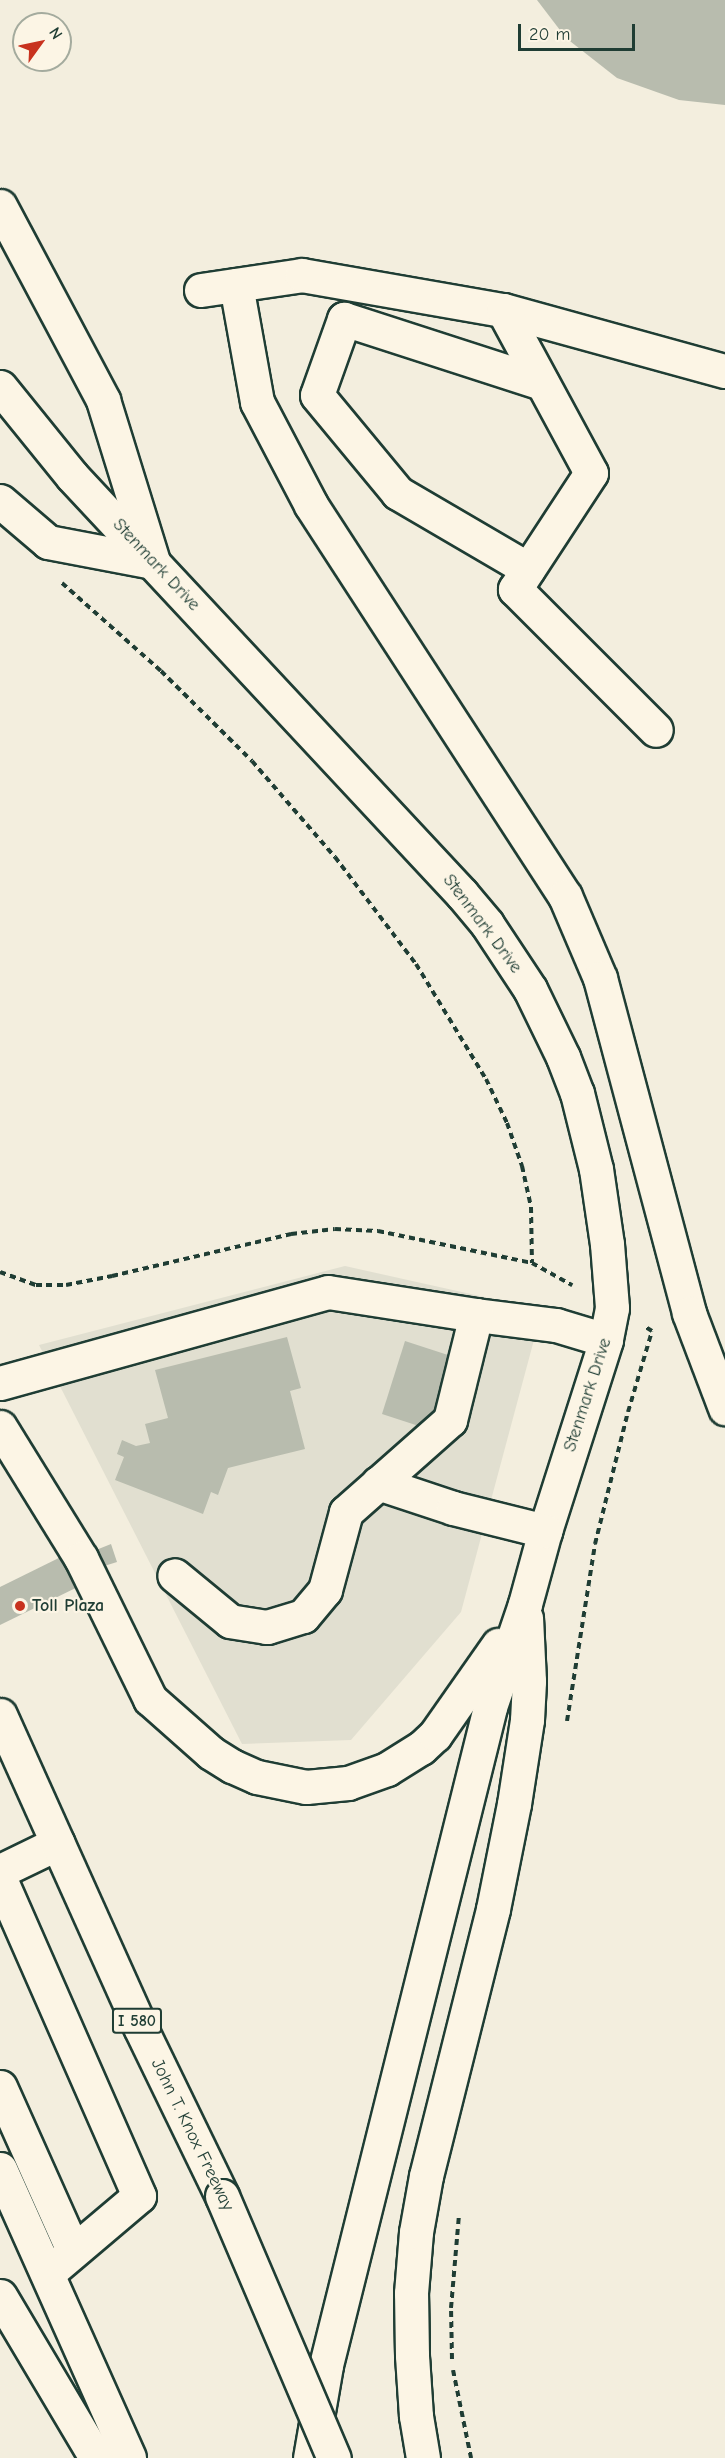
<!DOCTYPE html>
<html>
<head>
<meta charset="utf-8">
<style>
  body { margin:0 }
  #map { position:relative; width:725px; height:2458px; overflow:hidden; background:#f3eede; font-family:"Comic Neue",sans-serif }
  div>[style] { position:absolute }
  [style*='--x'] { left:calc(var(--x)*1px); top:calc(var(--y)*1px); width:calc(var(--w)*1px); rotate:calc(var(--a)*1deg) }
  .built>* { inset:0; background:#e1dfd0 }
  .building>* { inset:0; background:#b8bcae }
  .path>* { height:4px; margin-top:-2px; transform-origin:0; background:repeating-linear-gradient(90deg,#1f3d34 0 6px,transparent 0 10.5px) }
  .roads { filter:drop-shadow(2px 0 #1f3d34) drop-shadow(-2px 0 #1f3d34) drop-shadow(0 2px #1f3d34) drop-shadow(0 -2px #1f3d34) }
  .minor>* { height:33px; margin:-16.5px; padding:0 16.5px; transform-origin:16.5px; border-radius:16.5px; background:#fcf5e5 }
  .highway>* { height:33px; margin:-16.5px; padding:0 16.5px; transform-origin:16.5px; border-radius:16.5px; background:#fcf5e5 }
  .bridges { filter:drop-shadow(2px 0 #1f3d34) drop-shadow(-2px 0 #1f3d34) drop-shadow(0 2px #1f3d34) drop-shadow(0 -2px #1f3d34) }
  .highway-bridge>* { height:33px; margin:-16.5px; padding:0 16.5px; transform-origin:16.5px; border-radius:16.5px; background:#fcf5e5 }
  .dots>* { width:16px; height:16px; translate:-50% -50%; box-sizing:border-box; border:3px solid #fcf5e5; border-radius:50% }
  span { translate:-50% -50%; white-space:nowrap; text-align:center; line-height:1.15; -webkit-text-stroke:4.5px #fcf5e5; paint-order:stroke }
  .shield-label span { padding:2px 4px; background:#fcf5e5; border:2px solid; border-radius:4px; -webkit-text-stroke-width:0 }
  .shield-label { font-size:16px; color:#1f3d34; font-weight:700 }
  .street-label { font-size:18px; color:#1f3d34 }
  .poi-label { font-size:18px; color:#1f3d34; font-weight:700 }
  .left { translate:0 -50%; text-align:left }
  .north { position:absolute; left:12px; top:12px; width:60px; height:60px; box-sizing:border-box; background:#fcf5e5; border:2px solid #a4ab9e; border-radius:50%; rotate:57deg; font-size:16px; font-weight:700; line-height:24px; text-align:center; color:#1f3d34 }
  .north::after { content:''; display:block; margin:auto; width:21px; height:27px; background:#c8321e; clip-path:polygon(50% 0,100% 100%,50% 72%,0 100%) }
  .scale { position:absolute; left:518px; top:24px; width:117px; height:27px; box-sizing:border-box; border:3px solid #1f3d34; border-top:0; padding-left:8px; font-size:18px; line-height:21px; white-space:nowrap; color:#1f3d34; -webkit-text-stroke:4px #fcf5e5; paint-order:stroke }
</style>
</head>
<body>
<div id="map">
  <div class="built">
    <i style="clip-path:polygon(345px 1266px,542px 1310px,461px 1612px,351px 1740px,242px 1744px,39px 1345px)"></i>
  </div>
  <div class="building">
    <i style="clip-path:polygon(537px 0,725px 0,725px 105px,679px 100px,617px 78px,566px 38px)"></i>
    <i style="clip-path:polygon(287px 1337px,301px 1388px,290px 1391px,305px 1449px,228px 1468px,218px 1495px,211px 1492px,203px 1514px,115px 1480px,124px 1457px,117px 1454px,122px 1440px,136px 1446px,150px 1443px,145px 1424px,168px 1418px,155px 1370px)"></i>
    <i style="clip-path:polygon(405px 1341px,451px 1356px,428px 1429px,382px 1414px)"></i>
    <i style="clip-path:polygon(111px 1544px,117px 1562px,101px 1567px,96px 1550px)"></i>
    <i style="clip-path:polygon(77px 1549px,92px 1580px,0 1625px,0 1587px)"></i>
  </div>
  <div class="path">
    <i style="--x:62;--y:583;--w:132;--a:41.6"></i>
    <i style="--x:161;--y:671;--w:128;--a:44.7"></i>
    <i style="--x:252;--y:761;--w:127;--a:49.2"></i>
    <i style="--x:335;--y:857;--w:134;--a:52.9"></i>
    <i style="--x:416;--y:964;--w:135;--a:58.7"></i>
    <i style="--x:486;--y:1079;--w:49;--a:64.5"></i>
    <i style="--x:507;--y:1123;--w:46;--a:70.8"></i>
    <i style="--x:522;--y:1166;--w:42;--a:77.6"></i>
    <i style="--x:531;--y:1207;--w:56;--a:89"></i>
    <i style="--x:0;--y:1272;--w:38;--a:20"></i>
    <i style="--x:36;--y:1285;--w:30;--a:0"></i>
    <i style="--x:66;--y:1285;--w:47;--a:-11.1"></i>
    <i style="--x:112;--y:1276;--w:184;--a:-13.2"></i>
    <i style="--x:291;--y:1234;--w:44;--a:-6.5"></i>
    <i style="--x:335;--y:1229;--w:43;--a:2.7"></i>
    <i style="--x:378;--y:1231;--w:157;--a:11.7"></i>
    <i style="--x:532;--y:1263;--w:46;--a:28.8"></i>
    <i style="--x:567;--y:1721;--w:179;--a:-81"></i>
    <i style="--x:595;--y:1544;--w:136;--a:-76"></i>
    <i style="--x:628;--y:1412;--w:84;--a:-73.5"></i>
    <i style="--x:652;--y:1331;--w:9;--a:-148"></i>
    <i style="--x:452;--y:2359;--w:51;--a:-91.1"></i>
    <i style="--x:451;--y:2308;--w:94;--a:-85.1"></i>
    <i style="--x:453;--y:2370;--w:90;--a:78.4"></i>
  </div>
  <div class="roads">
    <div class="minor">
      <i style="--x:0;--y:206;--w:220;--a:62"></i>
      <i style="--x:103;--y:400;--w:170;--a:72.8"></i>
      <i style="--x:153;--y:562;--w:107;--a:-169.2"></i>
      <i style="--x:48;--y:542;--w:63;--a:-139.5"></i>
      <i style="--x:236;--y:285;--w:119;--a:79.8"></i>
      <i style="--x:257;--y:402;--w:116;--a:62.3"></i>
      <i style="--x:311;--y:505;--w:466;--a:57"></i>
      <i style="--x:565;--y:896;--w:89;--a:66.9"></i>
      <i style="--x:600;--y:978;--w:347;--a:75.1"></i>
      <i style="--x:689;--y:1313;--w:102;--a:69.2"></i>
      <i style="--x:201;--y:290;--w:102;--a:-8.4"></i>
      <i style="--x:302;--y:275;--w:204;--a:9.9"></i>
      <i style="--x:503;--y:310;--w:230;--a:15.4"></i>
      <i style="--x:503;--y:310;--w:185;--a:61.6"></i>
      <i style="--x:591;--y:473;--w:139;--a:123.2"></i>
      <i style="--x:515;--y:589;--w:199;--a:45"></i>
      <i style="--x:0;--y:387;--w:114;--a:51"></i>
      <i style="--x:72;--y:476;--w:572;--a:46.98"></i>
      <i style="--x:462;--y:894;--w:39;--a:50"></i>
      <i style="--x:487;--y:924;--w:78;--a:56.5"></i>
      <i style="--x:530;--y:989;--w:76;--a:64.1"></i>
      <i style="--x:563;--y:1057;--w:39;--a:69"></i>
      <i style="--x:577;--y:1093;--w:78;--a:76"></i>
      <i style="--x:596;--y:1169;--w:76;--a:81.7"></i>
      <i style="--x:607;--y:1244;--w:64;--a:85.5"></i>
      <i style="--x:612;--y:1308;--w:33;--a:101"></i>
      <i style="--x:606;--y:1340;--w:201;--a:107.7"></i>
      <i style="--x:545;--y:1531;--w:76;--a:105.3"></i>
      <i style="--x:528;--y:569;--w:151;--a:-149.7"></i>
      <i style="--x:398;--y:493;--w:127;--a:-129.6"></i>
      <i style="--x:317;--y:395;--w:81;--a:-70.4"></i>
      <i style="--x:344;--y:319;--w:208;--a:17.9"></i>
      <i style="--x:476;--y:1315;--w:81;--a:7.1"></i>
      <i style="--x:556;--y:1325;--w:52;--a:16.7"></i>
      <i style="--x:0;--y:1383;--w:340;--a:-15.5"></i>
      <i style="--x:328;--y:1292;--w:150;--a:8.8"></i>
      <i style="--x:476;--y:1315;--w:108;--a:103.9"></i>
      <i style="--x:450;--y:1420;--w:139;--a:138.5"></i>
      <i style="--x:346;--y:1512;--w:81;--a:105.1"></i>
      <i style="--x:325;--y:1590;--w:34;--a:130"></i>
      <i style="--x:303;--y:1616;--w:38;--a:163"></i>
      <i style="--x:267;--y:1627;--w:37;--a:-171"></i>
      <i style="--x:230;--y:1621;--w:72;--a:-140.6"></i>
      <i style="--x:378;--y:1483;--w:79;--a:18.4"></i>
      <i style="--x:453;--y:1508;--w:95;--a:14"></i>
      <i style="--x:0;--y:1871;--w:64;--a:-25.8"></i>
      <i style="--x:0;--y:1879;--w:346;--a:66.3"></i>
      <i style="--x:139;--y:2196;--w:119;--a:139.8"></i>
      <i style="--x:0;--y:2087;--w:179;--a:65.9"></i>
      <i style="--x:0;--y:2169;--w:316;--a:65.9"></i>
    </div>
    <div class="highway">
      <i style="--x:0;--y:1427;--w:154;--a:58.3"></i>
      <i style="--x:81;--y:1558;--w:157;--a:63.9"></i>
      <i style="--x:150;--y:1699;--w:81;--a:41.5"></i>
      <i style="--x:211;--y:1753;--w:25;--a:32"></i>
      <i style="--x:232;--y:1766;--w:27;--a:24"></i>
      <i style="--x:257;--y:1777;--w:50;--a:11.5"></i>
      <i style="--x:306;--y:1787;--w:42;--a:-5.4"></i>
      <i style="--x:348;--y:1783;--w:41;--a:-19.7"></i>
      <i style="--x:387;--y:1769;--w:40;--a:-32"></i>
      <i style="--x:421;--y:1748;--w:19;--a:-43"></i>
      <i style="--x:435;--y:1735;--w:110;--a:-55"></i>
      <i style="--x:0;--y:1715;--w:342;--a:65.8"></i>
      <i style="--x:140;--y:2027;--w:188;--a:64.1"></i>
      <i style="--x:0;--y:2296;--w:188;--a:59.3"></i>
      <i style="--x:310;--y:2458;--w:94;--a:-80.2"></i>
      <i style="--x:326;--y:2365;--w:678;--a:-76"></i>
      <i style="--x:490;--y:1707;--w:109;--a:-71.2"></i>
      <i style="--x:423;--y:2458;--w:43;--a:-99.5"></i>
      <i style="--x:416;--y:2416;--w:61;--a:-93.8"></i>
      <i style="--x:412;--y:2355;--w:62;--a:-90.9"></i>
      <i style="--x:411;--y:2293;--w:61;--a:-85.3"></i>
      <i style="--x:416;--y:2232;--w:57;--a:-79.9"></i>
      <i style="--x:426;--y:2176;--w:275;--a:-75.9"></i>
      <i style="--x:493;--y:1909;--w:107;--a:-78.7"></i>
      <i style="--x:514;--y:1804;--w:85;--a:-81.2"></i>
      <i style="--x:527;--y:1720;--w:39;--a:-87"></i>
      <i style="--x:529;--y:1681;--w:63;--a:-92.7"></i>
    </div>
  </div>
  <div class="bridges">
    <div class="highway-bridge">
      <i style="--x:222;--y:2196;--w:285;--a:66.9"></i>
    </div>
  </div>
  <div class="dots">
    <i style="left:20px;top:1606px;background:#c8321e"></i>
  </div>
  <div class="shield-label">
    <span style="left:137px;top:2021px">I 580</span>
  </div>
  <div class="street-label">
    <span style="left:156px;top:565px;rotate:47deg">Stenmark Drive</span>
    <span style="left:482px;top:924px;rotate:53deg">Stenmark Drive</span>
    <span style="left:588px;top:1395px;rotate:-72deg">Stenmark Drive</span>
    <span style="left:192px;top:2135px;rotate:64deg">John T. Knox Freeway</span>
  </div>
  <div class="poi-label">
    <span class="left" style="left:32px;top:1606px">Toll Plaza</span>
  </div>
  <div class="north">N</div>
  <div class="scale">20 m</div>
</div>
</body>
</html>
